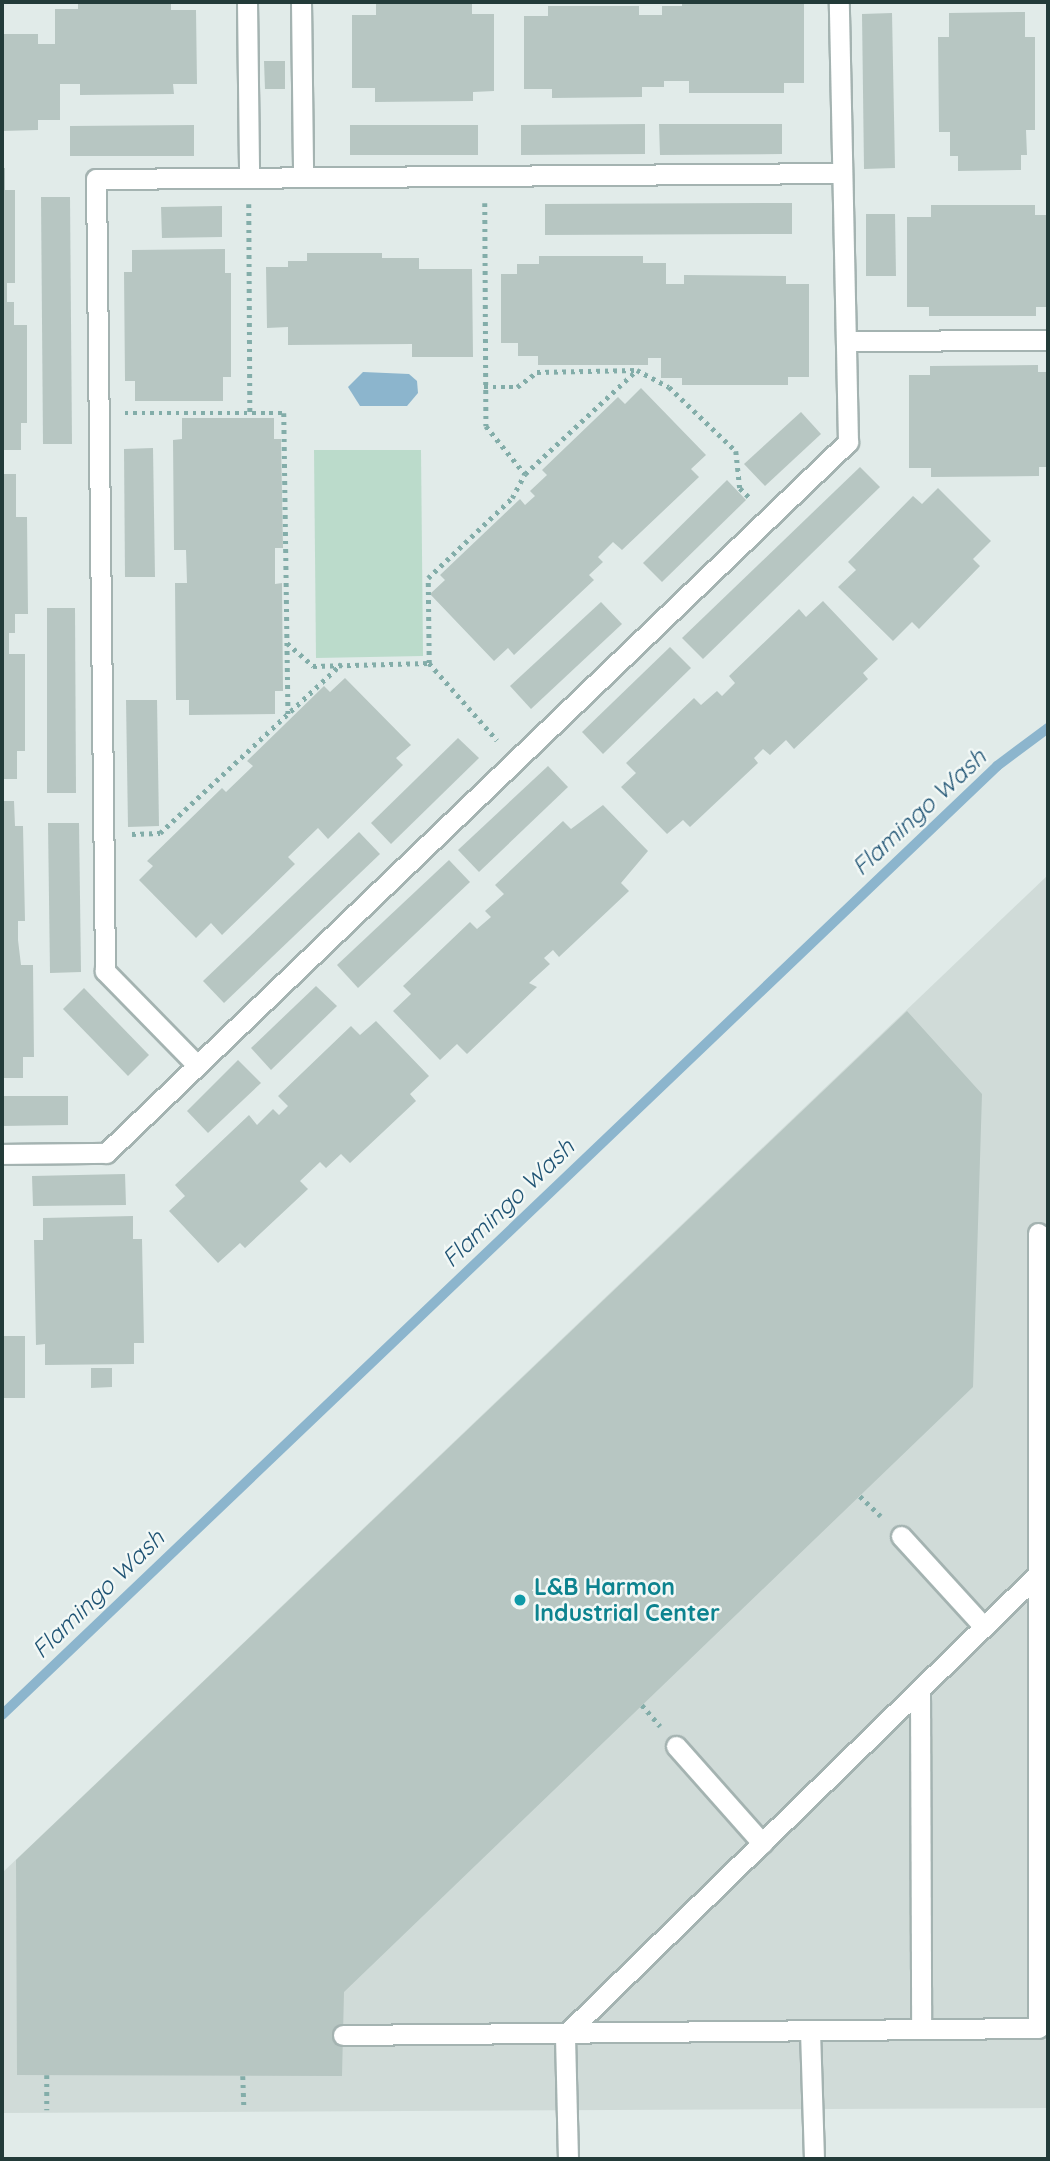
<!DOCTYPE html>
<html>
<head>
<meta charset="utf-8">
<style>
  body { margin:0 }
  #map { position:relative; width:1050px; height:2161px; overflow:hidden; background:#e1ebe9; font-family:Quicksand,sans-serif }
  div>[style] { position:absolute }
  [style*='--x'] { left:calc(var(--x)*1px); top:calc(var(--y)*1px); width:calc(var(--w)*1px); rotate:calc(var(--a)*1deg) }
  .built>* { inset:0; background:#d0dbd8 }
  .green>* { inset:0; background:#bbdbcb }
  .water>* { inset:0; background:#8cb5cd }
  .stream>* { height:10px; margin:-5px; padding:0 5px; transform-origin:5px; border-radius:5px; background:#8cb5cd }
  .building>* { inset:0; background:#b7c6c2 }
  .path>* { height:4.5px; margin-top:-2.25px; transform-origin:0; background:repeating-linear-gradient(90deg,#83ada9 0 3.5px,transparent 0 8.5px) }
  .roads { filter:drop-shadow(2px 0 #a4b3b1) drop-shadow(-2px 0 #a4b3b1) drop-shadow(0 2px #a4b3b1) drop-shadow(0 -2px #a4b3b1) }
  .lane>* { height:19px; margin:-9.5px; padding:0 9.5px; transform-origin:9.5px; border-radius:9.5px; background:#fff }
  .dots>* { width:19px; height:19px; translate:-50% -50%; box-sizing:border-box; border:4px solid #f2f8f6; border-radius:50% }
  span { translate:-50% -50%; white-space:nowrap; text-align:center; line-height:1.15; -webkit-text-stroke:5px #f2f8f6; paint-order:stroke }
  .culture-label { font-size:23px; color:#0d838f; font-weight:700 }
  .left { translate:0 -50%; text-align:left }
  .water-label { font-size:24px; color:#205474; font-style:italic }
  .frame { position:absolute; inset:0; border:4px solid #233b39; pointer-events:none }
</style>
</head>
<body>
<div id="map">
  <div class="built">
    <i style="clip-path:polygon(1048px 875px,1048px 2108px,2px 2113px,2px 1873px)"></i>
  </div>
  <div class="green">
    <i style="clip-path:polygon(314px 450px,421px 450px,423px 656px,316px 658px)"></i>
  </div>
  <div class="water">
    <i style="clip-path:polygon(363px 372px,409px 374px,417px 381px,418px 393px,407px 406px,360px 406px,348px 387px)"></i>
  </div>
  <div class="stream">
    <i style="--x:2;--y:1715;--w:1375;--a:-43.64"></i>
    <i style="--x:997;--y:766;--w:64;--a:-36.7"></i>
  </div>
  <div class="building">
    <i style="clip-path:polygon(78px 2px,171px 2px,171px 10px,196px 10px,197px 84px,173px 84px,174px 94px,80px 95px,80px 84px,60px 84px,60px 120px,38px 120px,38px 130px,2px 131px,2px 34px,38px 34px,38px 44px,55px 44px,55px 9px,78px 9px)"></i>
    <i style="clip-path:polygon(682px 2px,804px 3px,804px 83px,784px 83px,784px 93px,689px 93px,689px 81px,664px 81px,664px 87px,642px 87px,642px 97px,552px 98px,552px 89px,524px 89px,524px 16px,548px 16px,548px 6px,639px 6px,639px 15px,662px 15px,662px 6px,682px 6px)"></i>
    <i style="clip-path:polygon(376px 4px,472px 4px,472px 14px,494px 14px,494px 91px,473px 92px,473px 101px,375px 102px,375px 88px,352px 88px,352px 15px,376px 15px)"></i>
    <i style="clip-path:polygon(1025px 12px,1025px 37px,1035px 37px,1035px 130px,1026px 130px,1027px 155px,1021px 155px,1021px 170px,958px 171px,958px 156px,950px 156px,950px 132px,939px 132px,938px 37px,949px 37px,949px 13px)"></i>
    <i style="clip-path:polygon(892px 13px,895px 168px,864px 169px,862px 14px)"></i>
    <i style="clip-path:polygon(264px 61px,285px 61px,285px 89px,265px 89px)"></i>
    <i style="clip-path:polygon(645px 124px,645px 154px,521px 155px,521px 125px)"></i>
    <i style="clip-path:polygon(659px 124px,782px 124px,782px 154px,660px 155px)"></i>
    <i style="clip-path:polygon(194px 125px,194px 156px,70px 156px,70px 126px)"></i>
    <i style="clip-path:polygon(350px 125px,478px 125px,478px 155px,350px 155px)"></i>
    <i style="clip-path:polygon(2px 168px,5px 168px,5px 190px,15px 190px,15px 283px,7px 283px,7px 302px,14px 302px,14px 325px,27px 325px,27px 423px,21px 423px,21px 450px,2px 450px)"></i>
    <i style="clip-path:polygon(41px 197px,70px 197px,72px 444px,43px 444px)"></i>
    <i style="clip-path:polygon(792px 203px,792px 234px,545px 235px,545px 204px)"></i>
    <i style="clip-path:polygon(931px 205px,1035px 205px,1035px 215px,1048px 215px,1048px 307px,1036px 307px,1036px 316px,929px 316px,929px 307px,907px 307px,907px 217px,931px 217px)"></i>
    <i style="clip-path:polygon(222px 206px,222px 237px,162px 238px,161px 207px)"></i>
    <i style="clip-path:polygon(866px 214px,895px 214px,896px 276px,866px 276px)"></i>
    <i style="clip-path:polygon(225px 249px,225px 273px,231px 273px,231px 377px,223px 377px,223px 401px,135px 401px,135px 381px,125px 381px,124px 272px,132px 272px,132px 250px)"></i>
    <i style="clip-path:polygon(307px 253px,382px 253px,382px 258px,419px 258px,419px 269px,472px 269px,473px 357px,412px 357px,412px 344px,288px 345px,288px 327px,267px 328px,266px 267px,288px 267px,288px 261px,307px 261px)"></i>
    <i style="clip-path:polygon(539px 256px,643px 256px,643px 263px,666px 263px,666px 284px,684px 284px,684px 275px,786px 276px,786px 284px,809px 284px,809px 377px,788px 377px,788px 385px,682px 385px,682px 378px,661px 378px,661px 358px,648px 358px,648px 365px,538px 365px,538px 356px,518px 356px,518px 343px,501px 343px,501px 274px,517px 274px,517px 264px,539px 264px)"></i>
    <i style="clip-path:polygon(1038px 365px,1038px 372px,1048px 372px,1048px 467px,1039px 467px,1039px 476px,931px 477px,931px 468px,909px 468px,909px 375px,930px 375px,930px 366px)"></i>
    <i style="clip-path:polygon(641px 388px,706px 455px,691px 469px,699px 477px,622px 550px,613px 542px,598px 557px,603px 562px,589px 575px,594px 580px,514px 655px,508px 648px,494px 661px,430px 594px,445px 580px,440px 575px,520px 499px,525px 505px,535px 496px,530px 491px,547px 475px,542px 470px,618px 397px,625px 404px)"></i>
    <i style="clip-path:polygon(801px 412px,821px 434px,765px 486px,744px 464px)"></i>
    <i style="clip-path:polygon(182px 418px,274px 418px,274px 439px,281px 439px,283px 548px,275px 548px,275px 584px,282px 583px,283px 691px,275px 691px,275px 714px,189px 715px,189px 700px,176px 700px,175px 583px,187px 583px,186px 550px,174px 550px,173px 440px,182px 439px)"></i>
    <i style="clip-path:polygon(153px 448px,155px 577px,125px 577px,124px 449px)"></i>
    <i style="clip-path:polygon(860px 467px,880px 487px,703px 659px,682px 638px)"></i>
    <i style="clip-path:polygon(2px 474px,16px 474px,16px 517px,27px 517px,28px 614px,15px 614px,15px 633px,9px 633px,9px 654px,25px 654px,25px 751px,17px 751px,17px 779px,2px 779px)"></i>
    <i style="clip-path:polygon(727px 480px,746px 500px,662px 582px,643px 563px)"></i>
    <i style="clip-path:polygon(938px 488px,991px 541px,973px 559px,980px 566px,919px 629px,912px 622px,893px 641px,838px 587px,856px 570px,848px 562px,913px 496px,922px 504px)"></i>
    <i style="clip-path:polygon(823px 601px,878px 659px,863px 673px,868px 679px,794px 749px,786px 740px,770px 755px,763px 749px,754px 758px,758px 763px,690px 827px,683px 820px,667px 834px,621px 787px,636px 773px,626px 763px,694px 698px,701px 705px,717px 691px,722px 696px,735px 683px,729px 676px,799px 609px,806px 617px)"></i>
    <i style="clip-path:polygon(601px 602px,622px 624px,531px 709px,510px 686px)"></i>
    <i style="clip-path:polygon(47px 608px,75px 608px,76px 793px,47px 793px)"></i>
    <i style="clip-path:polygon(670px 647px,691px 668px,603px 754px,582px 732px)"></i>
    <i style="clip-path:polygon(345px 678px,411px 745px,396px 758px,403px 765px,328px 839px,318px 828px,288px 857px,295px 864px,222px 935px,211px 923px,196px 938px,139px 880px,153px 866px,147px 861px,222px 788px,226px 792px,253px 766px,247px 761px,324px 686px,330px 692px)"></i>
    <i style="clip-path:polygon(126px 700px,157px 700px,159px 826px,128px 827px)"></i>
    <i style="clip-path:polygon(458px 738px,479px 758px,391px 844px,371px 823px)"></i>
    <i style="clip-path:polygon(548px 766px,568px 787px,479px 872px,458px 850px)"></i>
    <i style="clip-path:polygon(2px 801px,14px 801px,15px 826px,23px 826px,25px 921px,18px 921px,18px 940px,21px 965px,33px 965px,34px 1057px,23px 1057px,23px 1078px,2px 1078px)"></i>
    <i style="clip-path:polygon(603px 805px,648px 851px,621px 883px,629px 891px,559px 957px,553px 950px,544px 958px,550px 964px,529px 983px,537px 987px,467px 1054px,457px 1044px,440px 1060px,393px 1011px,411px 994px,403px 986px,470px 922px,477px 929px,491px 917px,485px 911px,504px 894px,495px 885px,563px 821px,571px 829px)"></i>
    <i style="clip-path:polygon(48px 823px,79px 823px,81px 972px,50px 973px)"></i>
    <i style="clip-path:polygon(359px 832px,380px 854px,224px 1003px,203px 981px)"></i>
    <i style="clip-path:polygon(449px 860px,470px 882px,358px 988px,337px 965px)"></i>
    <i style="clip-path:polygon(316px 986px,337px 1006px,271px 1070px,251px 1048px)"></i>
    <i style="clip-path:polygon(84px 988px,149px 1055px,128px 1076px,63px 1009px)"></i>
    <i style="clip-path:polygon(907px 1011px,982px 1094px,973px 1387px,344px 1992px,342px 2076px,17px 2075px,16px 1860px)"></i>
    <i style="clip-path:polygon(376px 1021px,429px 1076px,410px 1094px,416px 1101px,350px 1163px,341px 1154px,326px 1168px,320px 1162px,300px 1181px,308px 1189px,245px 1248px,240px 1243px,218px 1263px,169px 1211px,185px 1196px,175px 1185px,249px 1115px,257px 1125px,273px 1109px,279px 1115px,288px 1106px,278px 1096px,351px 1026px,360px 1035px)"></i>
    <i style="clip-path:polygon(238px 1060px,261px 1083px,208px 1133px,187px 1111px)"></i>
    <i style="clip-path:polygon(2px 1096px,68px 1096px,68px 1125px,2px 1126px)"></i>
    <i style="clip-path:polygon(125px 1174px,126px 1205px,33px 1206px,32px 1176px)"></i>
    <i style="clip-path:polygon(133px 1216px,133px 1239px,142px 1239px,144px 1343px,134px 1343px,134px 1364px,45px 1365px,45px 1344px,36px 1345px,34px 1240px,43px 1240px,43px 1218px)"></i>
    <i style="clip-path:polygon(2px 1336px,25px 1336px,25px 1398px,2px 1398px)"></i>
    <i style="clip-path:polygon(91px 1368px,112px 1368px,112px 1387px,91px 1388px)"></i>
  </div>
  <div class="path">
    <i style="--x:485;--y:203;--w:223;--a:89.7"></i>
    <i style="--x:486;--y:426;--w:62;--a:50.9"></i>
    <i style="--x:249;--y:204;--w:209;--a:89.7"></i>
    <i style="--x:484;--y:387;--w:33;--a:0"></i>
    <i style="--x:517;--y:387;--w:25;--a:-37"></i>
    <i style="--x:537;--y:372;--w:100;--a:-1.1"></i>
    <i style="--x:637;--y:370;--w:36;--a:28"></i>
    <i style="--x:669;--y:387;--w:93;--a:43.7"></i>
    <i style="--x:736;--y:451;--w:37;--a:84"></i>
    <i style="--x:740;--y:488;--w:16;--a:45"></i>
    <i style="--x:125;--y:413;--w:159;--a:0"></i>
    <i style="--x:284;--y:413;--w:302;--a:89.2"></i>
    <i style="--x:287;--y:643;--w:35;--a:41"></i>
    <i style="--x:313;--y:666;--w:116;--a:-1.5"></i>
    <i style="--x:429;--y:663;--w:103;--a:48.6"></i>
    <i style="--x:429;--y:663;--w:85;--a:-90.7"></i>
    <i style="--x:428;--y:578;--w:116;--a:-43.6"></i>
    <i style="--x:512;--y:498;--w:27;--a:-62"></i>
    <i style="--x:525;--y:474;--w:153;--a:-42.9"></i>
    <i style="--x:132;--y:834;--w:28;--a:-2"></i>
    <i style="--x:160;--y:833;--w:248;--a:-43"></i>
    <i style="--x:860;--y:1496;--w:29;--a:44"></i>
    <i style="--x:642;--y:1705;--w:28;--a:49"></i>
    <i style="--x:47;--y:2075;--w:35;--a:90"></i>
    <i style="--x:243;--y:2076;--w:32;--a:88"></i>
  </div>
  <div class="roads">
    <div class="lane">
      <i style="--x:247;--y:2;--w:176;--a:89.3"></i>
      <i style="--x:301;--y:2;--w:175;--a:89.3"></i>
      <i style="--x:846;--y:341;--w:202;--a:-0.3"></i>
      <i style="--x:197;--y:1065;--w:132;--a:-134.4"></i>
      <i style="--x:105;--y:971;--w:792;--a:-90.65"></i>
      <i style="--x:96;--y:179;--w:746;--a:-0.46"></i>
      <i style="--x:2;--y:1154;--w:104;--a:-0.6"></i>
      <i style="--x:106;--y:1153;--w:1028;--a:-43.78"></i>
      <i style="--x:848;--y:442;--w:440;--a:-91.2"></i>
      <i style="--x:901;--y:1536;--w:123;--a:47.6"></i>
      <i style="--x:920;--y:1690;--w:339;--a:89.8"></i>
      <i style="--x:676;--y:1746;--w:130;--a:48.4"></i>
      <i style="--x:810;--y:2031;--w:128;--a:88.2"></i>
      <i style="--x:343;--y:2035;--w:695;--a:-0.58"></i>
      <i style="--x:1038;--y:2028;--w:795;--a:-90"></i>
      <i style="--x:568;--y:2159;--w:124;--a:-91.4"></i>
      <i style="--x:565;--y:2035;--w:658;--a:-44.26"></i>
    </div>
  </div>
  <div class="dots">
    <i style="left:520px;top:1600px;background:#0f9aa8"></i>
  </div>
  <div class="culture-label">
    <span class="left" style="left:534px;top:1600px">L&amp;B Harmon<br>Industrial Center</span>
  </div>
  <div class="water-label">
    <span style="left:919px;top:812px;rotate:-43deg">Flamingo Wash</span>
    <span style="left:508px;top:1203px;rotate:-44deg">Flamingo Wash</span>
    <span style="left:98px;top:1594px;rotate:-44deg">Flamingo Wash</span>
  </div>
  <div class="frame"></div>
</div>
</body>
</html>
